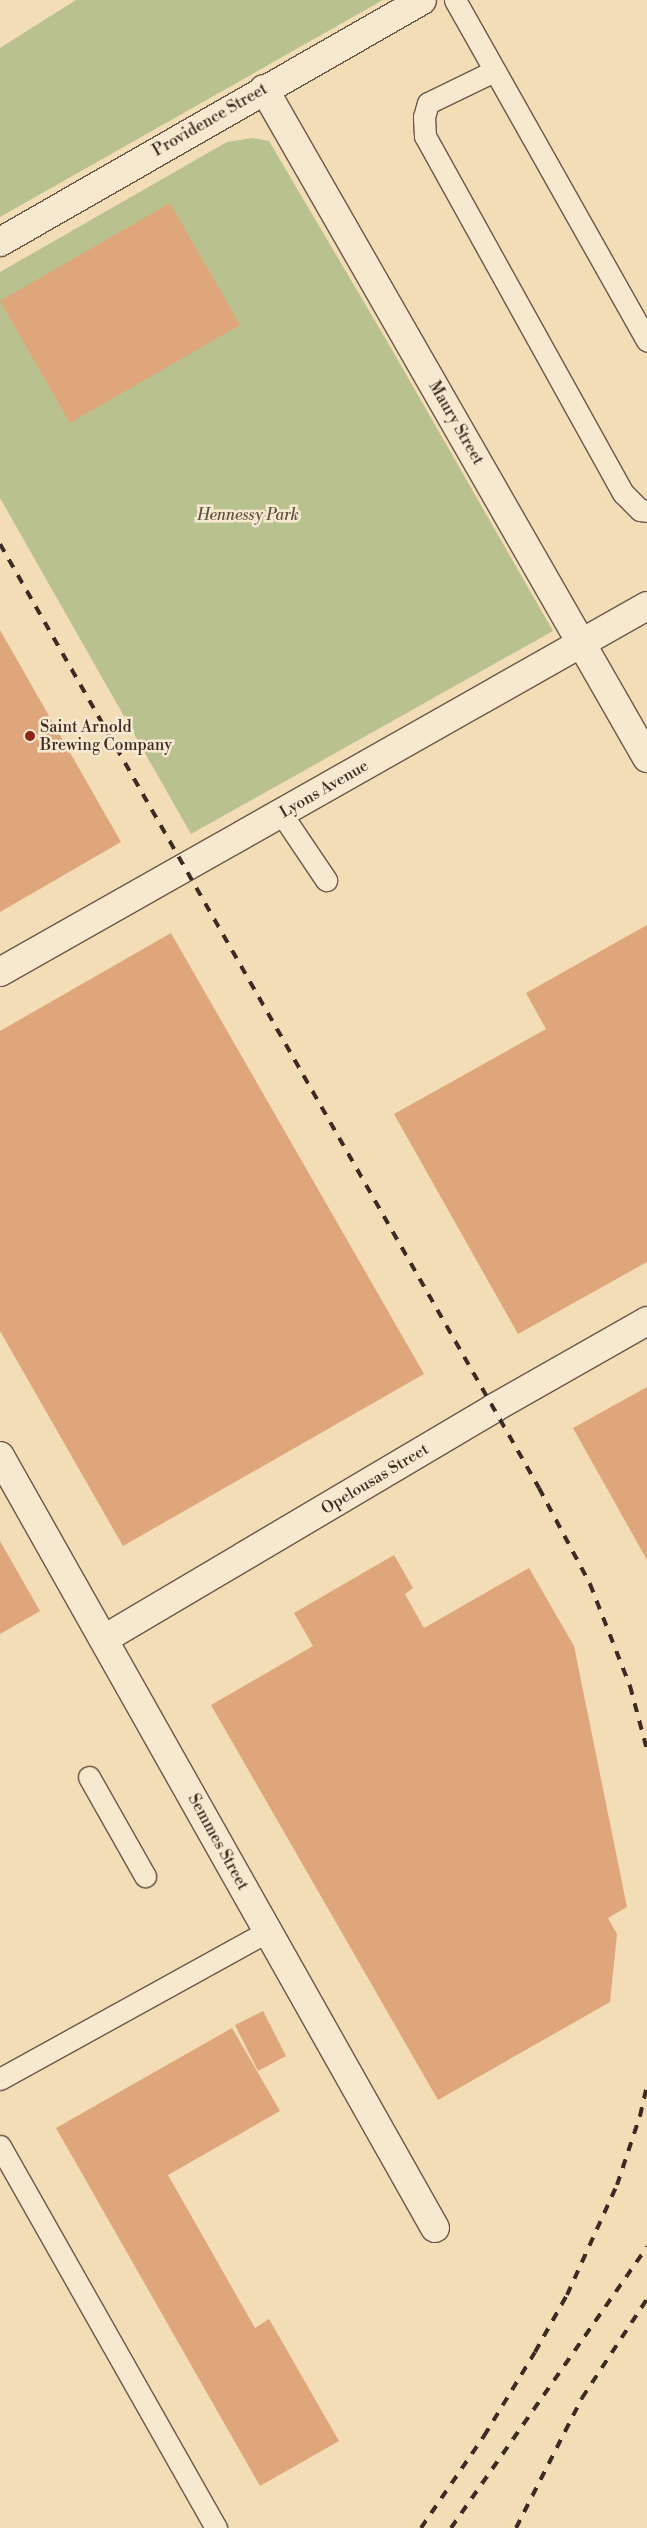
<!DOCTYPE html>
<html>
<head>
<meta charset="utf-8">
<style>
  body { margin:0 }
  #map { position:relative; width:647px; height:2528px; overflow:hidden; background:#f2ddb6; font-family:"Libre Bodoni",serif }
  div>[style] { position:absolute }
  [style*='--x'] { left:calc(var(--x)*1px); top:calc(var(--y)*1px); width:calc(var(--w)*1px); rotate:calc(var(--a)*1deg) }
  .green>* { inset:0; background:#b9c18f }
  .building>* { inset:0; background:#dfa67c }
  .roads { filter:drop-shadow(1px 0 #6a5748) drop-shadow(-1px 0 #6a5748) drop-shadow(0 1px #6a5748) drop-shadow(0 -1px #6a5748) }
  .lane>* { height:21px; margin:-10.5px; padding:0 10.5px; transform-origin:10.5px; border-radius:10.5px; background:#f7e9d0 }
  .street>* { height:28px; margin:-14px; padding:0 14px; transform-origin:14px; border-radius:14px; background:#f7e9d0 }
  .secondary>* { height:28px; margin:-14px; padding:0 14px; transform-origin:14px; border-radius:14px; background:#f7e9d0 }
  .rail>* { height:4px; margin-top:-2px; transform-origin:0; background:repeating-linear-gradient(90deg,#3d2a23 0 9px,transparent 0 18px) }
  .dots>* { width:14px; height:14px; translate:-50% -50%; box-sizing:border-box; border:2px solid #f7e9d0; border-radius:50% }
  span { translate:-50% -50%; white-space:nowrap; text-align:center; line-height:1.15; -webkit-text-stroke:5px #f7e9d0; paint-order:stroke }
  .street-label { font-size:16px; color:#3d2a23 }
  .park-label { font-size:16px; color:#5c503e; font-style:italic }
  .poi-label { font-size:16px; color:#3d2a23 }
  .left { translate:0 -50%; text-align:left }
</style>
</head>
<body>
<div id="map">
  <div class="green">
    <i style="clip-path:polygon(76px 0,383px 0,0 217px,0 48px)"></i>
    <i style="clip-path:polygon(253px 138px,269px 141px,391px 348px,553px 631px,191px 834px,0 498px,0 272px,227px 142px)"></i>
  </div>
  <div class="building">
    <i style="clip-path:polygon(170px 203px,240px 325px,70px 423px,0 301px)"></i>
    <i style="clip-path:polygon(0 630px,121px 842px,0 912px)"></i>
    <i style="clip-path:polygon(647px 925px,647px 1262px,518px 1334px,394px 1114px,546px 1029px,526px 993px)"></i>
    <i style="clip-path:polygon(171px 933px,424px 1374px,123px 1546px,0 1331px,0 1031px)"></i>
    <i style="clip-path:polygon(647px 1387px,647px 1560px,573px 1428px)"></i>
    <i style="clip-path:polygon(0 1541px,40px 1611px,0 1634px)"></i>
    <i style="clip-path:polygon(394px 1555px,413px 1588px,405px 1594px,424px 1628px,529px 1568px,574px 1646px,627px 1907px,608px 1918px,617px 1934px,610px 2002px,438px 2100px,211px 1705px,313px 1646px,294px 1613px)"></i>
    <i style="clip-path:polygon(263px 2011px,286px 2056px,258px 2071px,235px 2025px)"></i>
    <i style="clip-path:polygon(232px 2028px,280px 2111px,168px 2175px,255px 2328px,269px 2319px,339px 2441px,260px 2486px,56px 2128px)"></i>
  </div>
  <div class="roads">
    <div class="lane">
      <i style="--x:455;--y:0;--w:391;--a:60.6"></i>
      <i style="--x:494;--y:71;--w:73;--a:154.1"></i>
      <i style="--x:428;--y:103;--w:15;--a:106"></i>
      <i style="--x:424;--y:117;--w:19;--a:87"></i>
      <i style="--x:425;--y:136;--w:408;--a:61"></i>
      <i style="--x:623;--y:493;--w:24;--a:45"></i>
      <i style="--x:640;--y:510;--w:7;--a:8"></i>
      <i style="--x:281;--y:813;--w:81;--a:56.1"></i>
      <i style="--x:89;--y:1777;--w:114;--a:60.5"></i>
      <i style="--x:0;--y:2079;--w:306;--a:-28.9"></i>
      <i style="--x:0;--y:2146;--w:439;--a:60.5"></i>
    </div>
    <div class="street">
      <i style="--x:264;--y:89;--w:771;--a:60.21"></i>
      <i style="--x:0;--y:1456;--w:886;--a:60.6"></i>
      <i style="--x:104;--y:1639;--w:453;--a:-30.6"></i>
      <i style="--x:494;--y:1408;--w:176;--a:-29.6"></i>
    </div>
    <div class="secondary">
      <i style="--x:0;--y:242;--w:486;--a:-29.8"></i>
      <i style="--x:0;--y:972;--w:743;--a:-29.5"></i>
    </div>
  </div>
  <div class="rail">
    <i style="--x:0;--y:544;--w:1087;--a:60.27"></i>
    <i style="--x:539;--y:1488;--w:109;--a:62"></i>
    <i style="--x:590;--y:1584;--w:110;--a:68.6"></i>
    <i style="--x:630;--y:1686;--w:66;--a:75.1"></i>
    <i style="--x:421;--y:2528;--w:112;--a:-55.6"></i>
    <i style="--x:484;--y:2436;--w:98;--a:-58.7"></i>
    <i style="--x:535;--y:2352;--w:65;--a:-60.7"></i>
    <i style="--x:567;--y:2295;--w:121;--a:-65.6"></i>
    <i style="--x:617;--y:2185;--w:73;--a:-71.6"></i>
    <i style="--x:640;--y:2116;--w:32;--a:-77"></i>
    <i style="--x:451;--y:2528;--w:343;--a:-55.1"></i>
    <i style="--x:516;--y:2528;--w:146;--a:-63.1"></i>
    <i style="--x:582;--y:2398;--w:118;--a:-56.7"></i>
  </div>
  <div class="dots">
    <i style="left:30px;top:736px;background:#8f2418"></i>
  </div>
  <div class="street-label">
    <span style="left:210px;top:120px;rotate:-30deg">Providence Street</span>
    <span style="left:456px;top:423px;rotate:60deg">Maury Street</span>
    <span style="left:324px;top:789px;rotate:-30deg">Lyons Avenue</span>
    <span style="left:375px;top:1479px;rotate:-31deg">Opelousas Street</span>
    <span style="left:218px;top:1842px;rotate:61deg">Semmes Street</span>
  </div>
  <div class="park-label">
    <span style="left:248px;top:515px">Hennessy Park</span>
  </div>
  <div class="poi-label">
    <span class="left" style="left:40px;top:736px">Saint Arnold<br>Brewing Company</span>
  </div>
</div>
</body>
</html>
